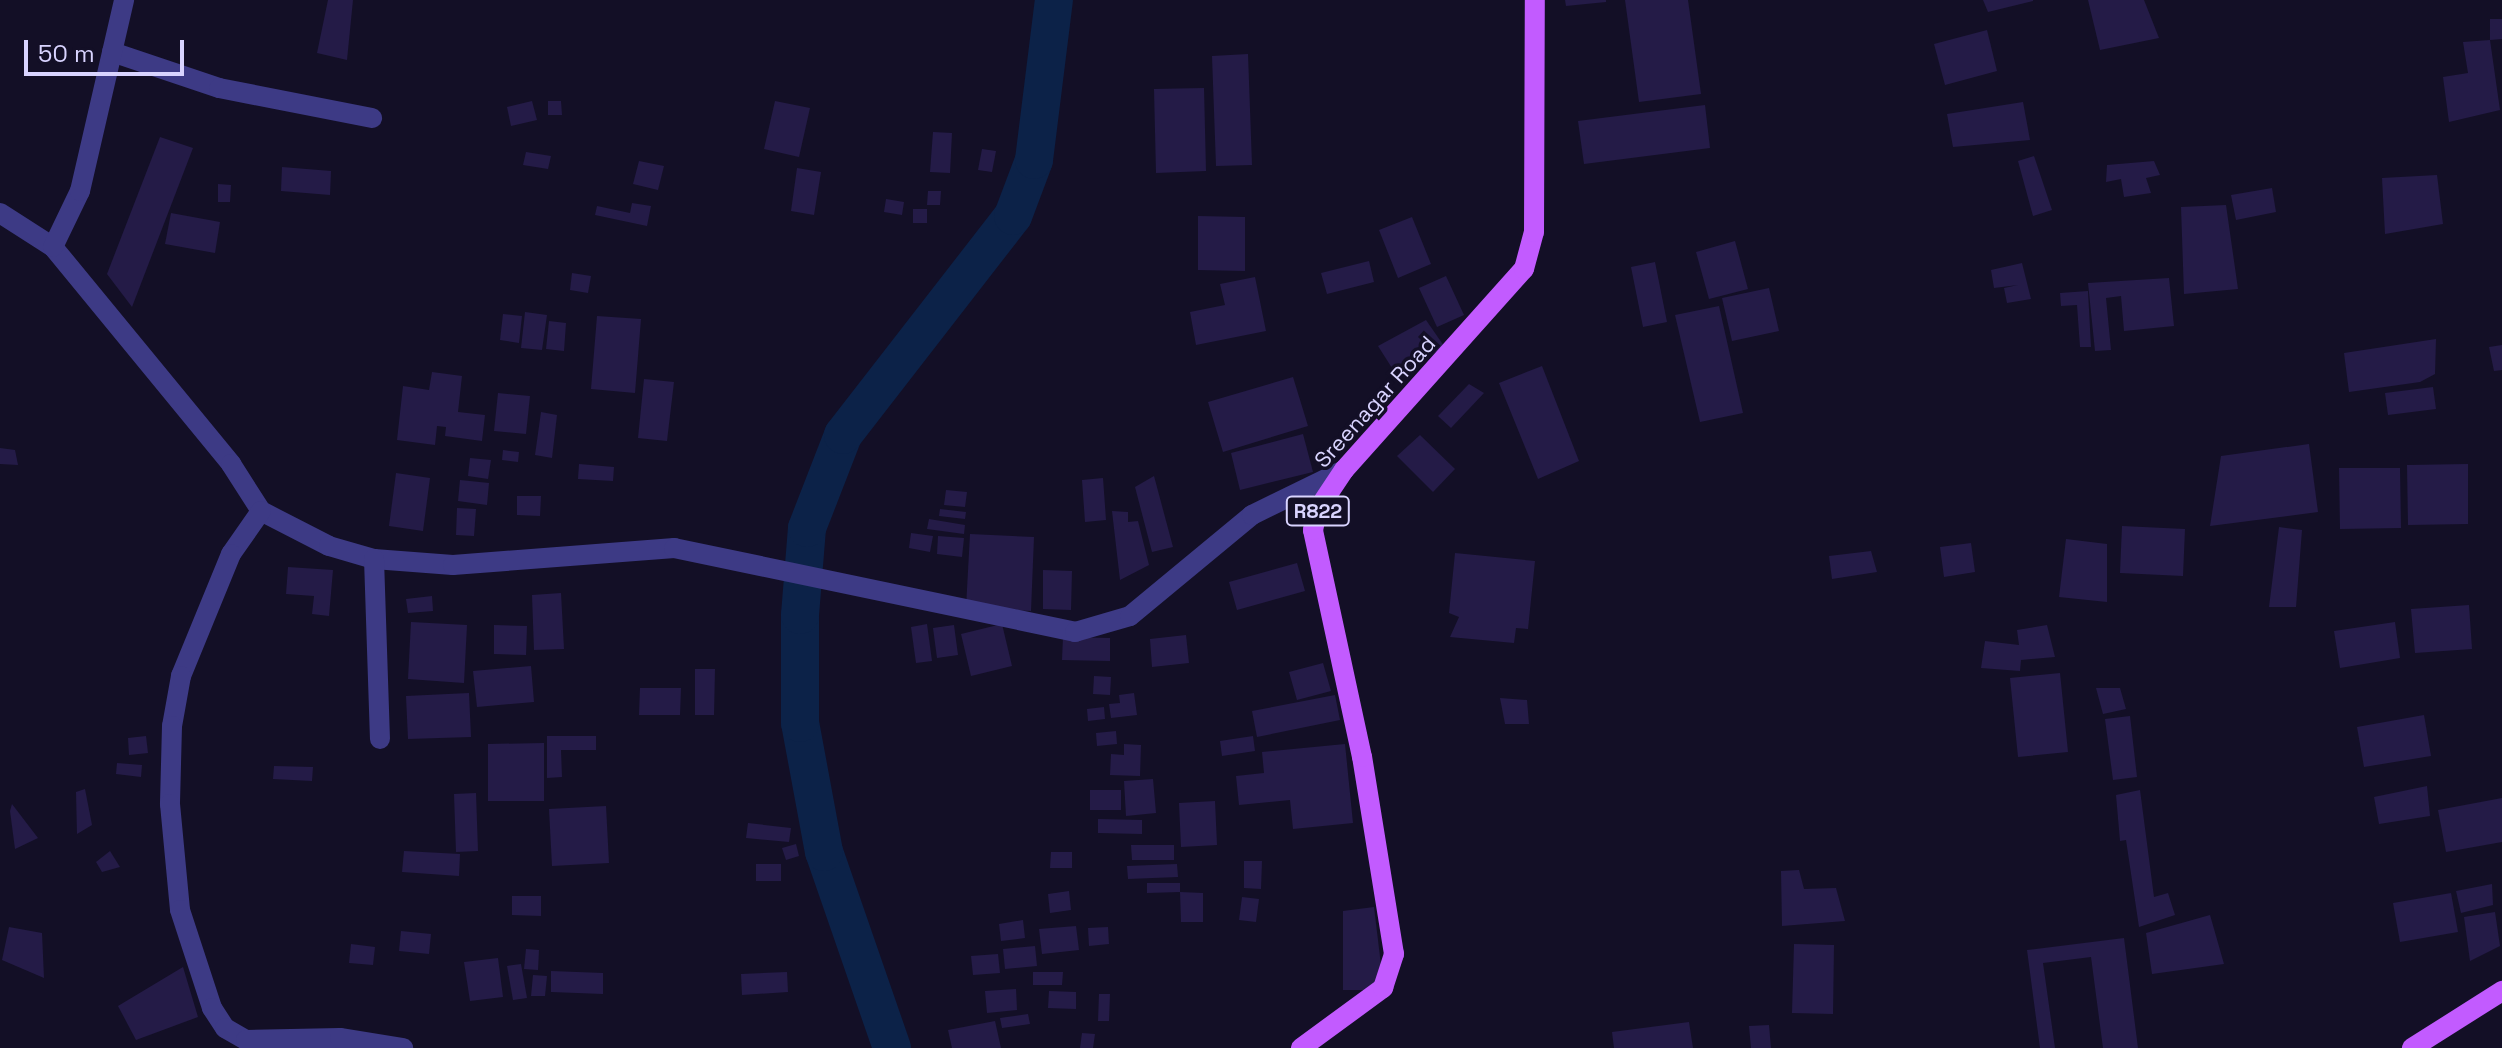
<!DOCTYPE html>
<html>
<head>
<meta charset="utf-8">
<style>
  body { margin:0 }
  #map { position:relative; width:2502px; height:1048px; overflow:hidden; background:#130f26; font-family:"Space Grotesk",sans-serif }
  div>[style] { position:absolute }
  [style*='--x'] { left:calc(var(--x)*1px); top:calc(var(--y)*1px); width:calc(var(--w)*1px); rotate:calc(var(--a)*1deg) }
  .river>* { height:38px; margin:-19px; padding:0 19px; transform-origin:19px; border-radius:19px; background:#0c2248 }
  .building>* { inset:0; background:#241b47 }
  .minor>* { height:20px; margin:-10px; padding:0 10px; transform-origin:10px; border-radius:10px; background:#3d3a85 }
  .major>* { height:20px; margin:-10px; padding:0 10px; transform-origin:10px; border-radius:10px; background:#c25bff }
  span { translate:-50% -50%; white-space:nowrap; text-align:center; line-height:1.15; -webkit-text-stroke:7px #130f26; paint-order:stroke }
  .shield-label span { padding:2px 6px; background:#130f26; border:2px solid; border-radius:6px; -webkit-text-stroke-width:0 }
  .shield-label { font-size:20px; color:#d9d4ff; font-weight:700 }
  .street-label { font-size:22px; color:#d9d4ff }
  .scale { position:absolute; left:24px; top:40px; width:160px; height:36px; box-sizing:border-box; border:4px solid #d9d4ff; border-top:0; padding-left:10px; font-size:24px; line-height:28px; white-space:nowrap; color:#d9d4ff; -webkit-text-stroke:6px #130f26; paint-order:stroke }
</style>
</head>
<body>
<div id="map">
  <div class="river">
    <i style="--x:892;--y:1048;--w:207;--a:-109.1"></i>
    <i style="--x:824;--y:852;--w:131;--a:-100.5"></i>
    <i style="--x:800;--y:723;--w:108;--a:-90"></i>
    <i style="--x:800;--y:615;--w:87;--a:-85.4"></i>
    <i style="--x:807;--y:528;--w:100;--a:-68.8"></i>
    <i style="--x:843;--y:435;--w:277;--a:-52.2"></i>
    <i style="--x:1013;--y:216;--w:60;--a:-69.4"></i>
    <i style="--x:1034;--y:160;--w:161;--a:-82.9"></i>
  </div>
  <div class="building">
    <i style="clip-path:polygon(328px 0,353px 0,347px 60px,317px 53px)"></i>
    <i style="clip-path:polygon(1565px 0,1606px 0,1606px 2px,1566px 6px)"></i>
    <i style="clip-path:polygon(1625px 0,1688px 0,1701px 94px,1639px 102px)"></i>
    <i style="clip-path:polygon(1983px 0,2033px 0,2033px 1px,1988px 12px)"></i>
    <i style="clip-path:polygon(2088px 0,2144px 0,2159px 38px,2100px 50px)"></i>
    <i style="clip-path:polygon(2490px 19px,2502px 19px,2502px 39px,2490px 40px)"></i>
    <i style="clip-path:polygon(1987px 30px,1997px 71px,1945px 85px,1934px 44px)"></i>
    <i style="clip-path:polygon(2490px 40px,2500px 110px,2449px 122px,2443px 77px,2468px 73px,2463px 42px)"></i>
    <i style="clip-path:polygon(1248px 54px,1252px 165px,1216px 166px,1212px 56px)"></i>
    <i style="clip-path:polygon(1204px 88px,1206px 171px,1156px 173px,1154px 89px)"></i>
    <i style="clip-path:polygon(532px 101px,537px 120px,511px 126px,507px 107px)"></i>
    <i style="clip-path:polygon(548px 101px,561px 101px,562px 115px,548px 115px)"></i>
    <i style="clip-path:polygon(775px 101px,810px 108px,799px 157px,764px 149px)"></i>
    <i style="clip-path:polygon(2023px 102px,2030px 140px,1953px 147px,1947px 114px)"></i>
    <i style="clip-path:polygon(1705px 105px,1710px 148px,1584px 164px,1578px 121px)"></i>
    <i style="clip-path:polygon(933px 132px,952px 133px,950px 173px,930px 172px)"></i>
    <i style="clip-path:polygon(160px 137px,193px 148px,132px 307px,107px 274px)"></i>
    <i style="clip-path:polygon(982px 149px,996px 151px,992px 172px,978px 170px)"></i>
    <i style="clip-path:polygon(526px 152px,551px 156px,548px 169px,523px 165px)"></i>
    <i style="clip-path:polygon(2034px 156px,2052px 210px,2033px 216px,2018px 161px)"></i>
    <i style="clip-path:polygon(639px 161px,664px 166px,658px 190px,633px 184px)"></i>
    <i style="clip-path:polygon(2154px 161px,2160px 175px,2146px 178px,2151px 193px,2124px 197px,2121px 179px,2106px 182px,2107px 165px)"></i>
    <i style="clip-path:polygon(282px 167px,331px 171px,330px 195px,281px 191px)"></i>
    <i style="clip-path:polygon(797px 168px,821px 172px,814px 215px,791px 211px)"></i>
    <i style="clip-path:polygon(2437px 175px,2443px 224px,2385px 234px,2382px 178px)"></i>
    <i style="clip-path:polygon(218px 184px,231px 185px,230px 202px,218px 202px)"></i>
    <i style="clip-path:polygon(2272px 188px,2276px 212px,2236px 220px,2231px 195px)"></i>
    <i style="clip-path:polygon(928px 191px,941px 191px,940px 205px,927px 205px)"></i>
    <i style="clip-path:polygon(886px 199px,904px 202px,902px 215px,884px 212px)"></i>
    <i style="clip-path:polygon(632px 203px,651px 206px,647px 226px,595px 215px,597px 206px,630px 213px)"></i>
    <i style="clip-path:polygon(2226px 205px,2238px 289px,2184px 294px,2181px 207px)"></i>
    <i style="clip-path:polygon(913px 209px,927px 209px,927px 223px,913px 223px)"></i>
    <i style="clip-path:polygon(171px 213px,220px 222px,215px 253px,165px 244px)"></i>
    <i style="clip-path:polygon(1198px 216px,1245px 217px,1245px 271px,1198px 270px)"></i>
    <i style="clip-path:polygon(1412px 217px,1431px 264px,1398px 278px,1379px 230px)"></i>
    <i style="clip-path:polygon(1735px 241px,1748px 289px,1709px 299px,1696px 252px)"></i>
    <i style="clip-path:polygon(1369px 261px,1374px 282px,1327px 294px,1321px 273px)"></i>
    <i style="clip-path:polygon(1655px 262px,1667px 322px,1643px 327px,1631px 267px)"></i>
    <i style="clip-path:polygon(2022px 263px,2031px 299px,2007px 303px,2004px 288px,2018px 285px,1994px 288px,1991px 270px)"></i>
    <i style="clip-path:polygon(572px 273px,591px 276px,588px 293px,570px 290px)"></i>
    <i style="clip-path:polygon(1446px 276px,1464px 315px,1437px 327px,1419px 288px)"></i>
    <i style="clip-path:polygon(1255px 277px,1266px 331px,1196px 345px,1190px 312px,1225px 305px,1220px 284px)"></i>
    <i style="clip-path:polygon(2169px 278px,2174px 326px,2124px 331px,2121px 296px,2106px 298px,2111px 350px,2095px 351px,2088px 283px)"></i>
    <i style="clip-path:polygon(1769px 288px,1779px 331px,1732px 341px,1722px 298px)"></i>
    <i style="clip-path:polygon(2088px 291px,2091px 347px,2080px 347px,2077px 305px,2061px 306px,2060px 293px)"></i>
    <i style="clip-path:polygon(1719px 306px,1743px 413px,1700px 422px,1675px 315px)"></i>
    <i style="clip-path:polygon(525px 312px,547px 315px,542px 350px,521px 348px)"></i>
    <i style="clip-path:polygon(503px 314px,522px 316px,519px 343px,500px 340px)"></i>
    <i style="clip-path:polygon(597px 316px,641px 319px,635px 393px,591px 389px)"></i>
    <i style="clip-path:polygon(1426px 320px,1444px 346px,1399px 379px,1378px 346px)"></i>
    <i style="clip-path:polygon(549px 321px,566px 323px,564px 351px,546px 349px)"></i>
    <i style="clip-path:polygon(2436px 339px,2435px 374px,2420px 382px,2349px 392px,2344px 353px)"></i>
    <i style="clip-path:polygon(2502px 345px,2502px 370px,2494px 371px,2489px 347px)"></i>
    <i style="clip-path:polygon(1542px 366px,1579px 461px,1538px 479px,1499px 383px)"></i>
    <i style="clip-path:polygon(432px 372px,462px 376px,458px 412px,485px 415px,482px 441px,445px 436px,446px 427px,437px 426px,435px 445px,397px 440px,403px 386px,429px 390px)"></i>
    <i style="clip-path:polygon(1293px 377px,1308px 426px,1223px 452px,1208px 402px)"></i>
    <i style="clip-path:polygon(644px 379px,674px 382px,667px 441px,638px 438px)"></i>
    <i style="clip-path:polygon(1469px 384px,1484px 393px,1451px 428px,1438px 416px)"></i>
    <i style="clip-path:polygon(2433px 387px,2436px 409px,2388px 415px,2385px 393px)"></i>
    <i style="clip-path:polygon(498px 393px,530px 396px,526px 434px,494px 431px)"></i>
    <i style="clip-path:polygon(541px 412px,557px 415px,552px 458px,535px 455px)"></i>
    <i style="clip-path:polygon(1303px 434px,1313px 472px,1240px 490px,1231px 453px)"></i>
    <i style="clip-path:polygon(1420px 435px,1455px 469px,1433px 492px,1397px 456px)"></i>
    <i style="clip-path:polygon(2309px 444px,2318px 512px,2210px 526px,2221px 456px)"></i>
    <i style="clip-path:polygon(0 448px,15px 450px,18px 465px,0 464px)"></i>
    <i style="clip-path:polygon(503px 450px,519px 452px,518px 462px,502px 460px)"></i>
    <i style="clip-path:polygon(470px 458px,491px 460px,488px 479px,468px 476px)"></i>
    <i style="clip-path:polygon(579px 464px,614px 467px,613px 481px,578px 479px)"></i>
    <i style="clip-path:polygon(2468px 464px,2468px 524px,2408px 525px,2407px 465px)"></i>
    <i style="clip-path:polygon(2339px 468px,2400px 468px,2401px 528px,2340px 529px)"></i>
    <i style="clip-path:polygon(396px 473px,430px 478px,423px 531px,389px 526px)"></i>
    <i style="clip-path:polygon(1154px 476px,1173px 547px,1152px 552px,1135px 487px)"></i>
    <i style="clip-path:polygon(1103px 478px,1106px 520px,1085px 522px,1082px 480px)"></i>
    <i style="clip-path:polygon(460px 480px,489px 483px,487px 505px,458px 501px)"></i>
    <i style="clip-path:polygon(946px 490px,967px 492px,965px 507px,944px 505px)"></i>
    <i style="clip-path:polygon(517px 496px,541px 496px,540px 516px,517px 515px)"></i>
    <i style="clip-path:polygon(457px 508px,476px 509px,474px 536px,456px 535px)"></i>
    <i style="clip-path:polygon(940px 509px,966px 512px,965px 519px,939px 516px)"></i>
    <i style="clip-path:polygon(1112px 511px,1128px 512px,1128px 522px,1138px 521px,1149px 565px,1120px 580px)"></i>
    <i style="clip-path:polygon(929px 519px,965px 525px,964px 534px,927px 529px)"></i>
    <i style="clip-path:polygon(2122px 526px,2185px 529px,2183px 576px,2120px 573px)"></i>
    <i style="clip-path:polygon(2279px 527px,2302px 530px,2296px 607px,2269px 607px)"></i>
    <i style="clip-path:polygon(911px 533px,933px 536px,930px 552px,909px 548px)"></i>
    <i style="clip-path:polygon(970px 534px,1034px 537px,1031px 611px,966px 608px)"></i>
    <i style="clip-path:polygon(938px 536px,964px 538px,962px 557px,937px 554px)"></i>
    <i style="clip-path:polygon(2066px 539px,2107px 544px,2107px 602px,2059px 597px)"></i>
    <i style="clip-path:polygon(1971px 543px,1975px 572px,1944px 577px,1940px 547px)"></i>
    <i style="clip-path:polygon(1871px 551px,1877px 572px,1832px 579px,1829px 556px)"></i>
    <i style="clip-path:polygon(1455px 553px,1535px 561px,1528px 629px,1516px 628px,1514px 643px,1450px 637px,1459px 617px,1449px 613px)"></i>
    <i style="clip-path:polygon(1297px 563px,1305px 591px,1237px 610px,1229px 582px)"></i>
    <i style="clip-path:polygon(288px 567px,333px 570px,329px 616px,312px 614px,314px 596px,286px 594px)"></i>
    <i style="clip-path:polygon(1043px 570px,1072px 571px,1071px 610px,1043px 609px)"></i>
    <i style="clip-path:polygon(561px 593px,564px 649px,534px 650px,532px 595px)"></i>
    <i style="clip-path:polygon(432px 596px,433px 611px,408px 613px,406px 599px)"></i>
    <i style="clip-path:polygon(2469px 605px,2472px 649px,2415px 653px,2411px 609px)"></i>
    <i style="clip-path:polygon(411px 622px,467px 625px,464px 683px,408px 679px)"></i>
    <i style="clip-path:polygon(2395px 622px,2400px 658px,2340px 668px,2334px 631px)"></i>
    <i style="clip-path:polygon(927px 624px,932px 661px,916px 663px,911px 627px)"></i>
    <i style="clip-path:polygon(1002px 624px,1012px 666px,971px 676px,961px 634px)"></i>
    <i style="clip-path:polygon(494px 625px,527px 626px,526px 655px,494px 654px)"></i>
    <i style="clip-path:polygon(954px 625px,958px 655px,937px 658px,933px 628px)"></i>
    <i style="clip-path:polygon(2047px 625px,2055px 657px,2021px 660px,2020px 671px,1981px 668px,1985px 641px,2019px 645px,2017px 630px)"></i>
    <i style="clip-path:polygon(1186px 635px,1189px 663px,1152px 667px,1150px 639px)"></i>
    <i style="clip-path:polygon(1063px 637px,1110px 638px,1110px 661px,1062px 660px)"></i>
    <i style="clip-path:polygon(1323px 663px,1331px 691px,1297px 700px,1289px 672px)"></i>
    <i style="clip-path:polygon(531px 666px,534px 702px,477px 707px,473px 671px)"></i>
    <i style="clip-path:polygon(695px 669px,715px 669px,714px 715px,695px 715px)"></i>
    <i style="clip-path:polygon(2060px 673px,2068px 752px,2018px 757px,2010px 678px)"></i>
    <i style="clip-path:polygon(1094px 676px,1111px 677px,1110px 695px,1093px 694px)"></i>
    <i style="clip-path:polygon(640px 688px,681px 688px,680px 715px,639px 715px)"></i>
    <i style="clip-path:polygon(2096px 688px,2120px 688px,2126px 709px,2103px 714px)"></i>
    <i style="clip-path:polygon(469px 693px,471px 737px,408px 739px,406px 696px)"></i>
    <i style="clip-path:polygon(1134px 693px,1137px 715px,1111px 718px,1109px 704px,1120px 703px,1119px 695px)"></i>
    <i style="clip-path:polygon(1335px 695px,1340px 720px,1257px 737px,1252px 711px)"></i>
    <i style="clip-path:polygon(1500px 698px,1527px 700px,1529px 724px,1505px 724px)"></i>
    <i style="clip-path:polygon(1104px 707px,1105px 719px,1088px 721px,1087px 709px)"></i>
    <i style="clip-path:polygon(2424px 715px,2431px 756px,2364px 767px,2357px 727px)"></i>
    <i style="clip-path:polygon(2130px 716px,2137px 777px,2113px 780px,2105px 719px)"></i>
    <i style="clip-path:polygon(1116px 731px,1117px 744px,1097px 746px,1096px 733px)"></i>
    <i style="clip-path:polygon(146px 736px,148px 753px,129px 755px,128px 738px)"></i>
    <i style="clip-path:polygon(547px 736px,596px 736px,596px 750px,561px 750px,562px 777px,547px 778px)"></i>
    <i style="clip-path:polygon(1253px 736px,1255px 751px,1222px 756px,1220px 741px)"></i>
    <i style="clip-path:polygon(544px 743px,544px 801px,488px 801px,488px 744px)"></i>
    <i style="clip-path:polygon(1124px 744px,1141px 745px,1140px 776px,1110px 775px,1111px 754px,1124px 755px)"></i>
    <i style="clip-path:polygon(1345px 744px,1353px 823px,1293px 829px,1290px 800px,1239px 805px,1236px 776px,1264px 773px,1262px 752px)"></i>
    <i style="clip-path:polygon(117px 763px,142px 765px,141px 777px,116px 774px)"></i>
    <i style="clip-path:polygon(274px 766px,313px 767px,312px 781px,273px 779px)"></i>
    <i style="clip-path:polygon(1153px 779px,1156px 813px,1126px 816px,1124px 781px)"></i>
    <i style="clip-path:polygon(2427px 786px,2430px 816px,2379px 824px,2374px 797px)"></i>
    <i style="clip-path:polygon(85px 789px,92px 825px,77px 834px,76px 792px)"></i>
    <i style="clip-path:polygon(1090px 790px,1121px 790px,1121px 810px,1090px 810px)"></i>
    <i style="clip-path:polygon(2140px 790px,2154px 897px,2168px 893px,2175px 915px,2139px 927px,2126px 840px,2120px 841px,2116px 795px)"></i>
    <i style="clip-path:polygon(476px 793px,478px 851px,456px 852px,454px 794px)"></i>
    <i style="clip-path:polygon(2502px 798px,2502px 842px,2446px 852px,2438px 810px)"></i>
    <i style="clip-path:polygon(1215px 801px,1217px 845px,1181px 847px,1179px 803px)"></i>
    <i style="clip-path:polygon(12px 804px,38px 838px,15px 849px,10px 811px)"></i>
    <i style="clip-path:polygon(606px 806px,609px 863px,552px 866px,549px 809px)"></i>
    <i style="clip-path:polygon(1098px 819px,1142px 820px,1142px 834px,1098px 833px)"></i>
    <i style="clip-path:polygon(748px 823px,791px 828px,789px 842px,746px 838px)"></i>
    <i style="clip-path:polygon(796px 844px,799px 856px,786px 860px,782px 848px)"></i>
    <i style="clip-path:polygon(1131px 845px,1174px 845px,1174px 860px,1132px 860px)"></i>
    <i style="clip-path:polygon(110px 851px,120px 867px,102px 872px,96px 862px)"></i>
    <i style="clip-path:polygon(404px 851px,460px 854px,459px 876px,402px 872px)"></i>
    <i style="clip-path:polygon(1051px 852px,1072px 852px,1072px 868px,1050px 868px)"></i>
    <i style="clip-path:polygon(1244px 861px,1262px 861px,1261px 889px,1244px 888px)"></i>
    <i style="clip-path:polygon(756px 864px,781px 864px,781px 881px,756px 881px)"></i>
    <i style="clip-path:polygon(1177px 864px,1178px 877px,1128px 879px,1127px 866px)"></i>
    <i style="clip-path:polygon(1799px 870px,1804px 889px,1836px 888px,1845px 921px,1782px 926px,1781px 871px)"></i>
    <i style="clip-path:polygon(1147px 883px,1180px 883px,1180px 892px,1203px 893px,1203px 922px,1181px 922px,1180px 892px,1147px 893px)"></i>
    <i style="clip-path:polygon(2492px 884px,2493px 905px,2461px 913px,2456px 891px)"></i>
    <i style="clip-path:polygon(1069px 891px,1071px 910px,1050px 913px,1048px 894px)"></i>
    <i style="clip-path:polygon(2451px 893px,2458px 932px,2400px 942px,2393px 903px)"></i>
    <i style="clip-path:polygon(512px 896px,541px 896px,541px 916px,512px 915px)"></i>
    <i style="clip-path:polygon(1242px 897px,1259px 899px,1256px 922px,1239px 920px)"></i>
    <i style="clip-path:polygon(1374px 907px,1384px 990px,1343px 990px,1343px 911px)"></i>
    <i style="clip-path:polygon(2495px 912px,2500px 946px,2470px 961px,2464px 917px)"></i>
    <i style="clip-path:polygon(2210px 915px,2224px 964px,2152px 974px,2146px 933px)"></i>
    <i style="clip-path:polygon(1023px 920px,1025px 938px,1001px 941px,999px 924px)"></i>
    <i style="clip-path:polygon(1076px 926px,1079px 950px,1042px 954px,1039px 929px)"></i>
    <i style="clip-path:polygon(9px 927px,42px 933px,44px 978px,2px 960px)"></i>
    <i style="clip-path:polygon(1108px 927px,1109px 944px,1089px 946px,1088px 928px)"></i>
    <i style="clip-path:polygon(401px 931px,431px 934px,429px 954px,399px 951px)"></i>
    <i style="clip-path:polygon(2124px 938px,2138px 1048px,2103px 1048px,2091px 957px,2043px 963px,2055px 1048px,2040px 1048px,2027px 950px)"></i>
    <i style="clip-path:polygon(351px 944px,375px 947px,373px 965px,349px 963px)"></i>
    <i style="clip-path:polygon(1794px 944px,1834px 945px,1833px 1014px,1792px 1013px)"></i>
    <i style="clip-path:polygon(1035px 946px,1037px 966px,1005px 969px,1003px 949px)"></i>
    <i style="clip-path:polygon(526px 949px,539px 950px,538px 970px,524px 969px)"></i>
    <i style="clip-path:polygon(998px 954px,1000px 973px,973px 975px,971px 956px)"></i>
    <i style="clip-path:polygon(498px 958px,503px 997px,470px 1001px,464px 962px)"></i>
    <i style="clip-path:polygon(521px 964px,527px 998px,513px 1000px,507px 966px)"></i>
    <i style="clip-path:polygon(183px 967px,198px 1017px,136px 1040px,118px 1006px)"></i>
    <i style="clip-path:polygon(551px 971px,603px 973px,603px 994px,551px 992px)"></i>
    <i style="clip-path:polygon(787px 972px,788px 992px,742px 995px,741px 974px)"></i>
    <i style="clip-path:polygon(1033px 972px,1063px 972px,1062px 985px,1033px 985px)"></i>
    <i style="clip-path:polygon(533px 975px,547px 976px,545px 996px,531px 996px)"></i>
    <i style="clip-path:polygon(1016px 989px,1017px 1010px,987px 1013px,985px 991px)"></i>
    <i style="clip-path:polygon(1049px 991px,1076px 992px,1076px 1009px,1048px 1008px)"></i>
    <i style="clip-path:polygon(1099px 994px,1110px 994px,1109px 1021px,1098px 1021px)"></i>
    <i style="clip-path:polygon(1028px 1014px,1030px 1024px,1002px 1028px,1000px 1018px)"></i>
    <i style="clip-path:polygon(995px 1021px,1001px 1048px,952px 1048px,948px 1030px)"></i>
    <i style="clip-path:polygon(1689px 1022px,1693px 1048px,1614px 1048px,1612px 1032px)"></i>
    <i style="clip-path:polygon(1769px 1025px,1771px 1048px,1751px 1048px,1749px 1026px)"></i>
    <i style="clip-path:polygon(1082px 1033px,1095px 1034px,1093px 1048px,1080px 1048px)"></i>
  </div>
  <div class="minor">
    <i style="--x:112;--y:52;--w:113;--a:18.6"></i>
    <i style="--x:219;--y:88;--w:156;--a:11.1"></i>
    <i style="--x:0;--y:213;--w:63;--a:32.7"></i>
    <i style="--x:53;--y:247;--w:281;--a:50.6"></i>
    <i style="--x:231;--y:464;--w:56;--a:57.4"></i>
    <i style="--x:261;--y:511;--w:76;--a:27.2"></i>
    <i style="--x:329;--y:546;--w:47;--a:16.1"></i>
    <i style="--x:374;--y:559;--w:79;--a:4.3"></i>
    <i style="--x:453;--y:565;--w:222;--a:-4.4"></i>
    <i style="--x:674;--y:548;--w:410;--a:11.8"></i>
    <i style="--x:1075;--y:632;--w:57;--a:-16.2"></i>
    <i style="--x:1130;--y:616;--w:158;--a:-39.6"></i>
    <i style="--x:1252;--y:515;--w:102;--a:-26.1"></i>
    <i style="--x:53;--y:247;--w:62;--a:-64.3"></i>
    <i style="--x:80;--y:191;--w:196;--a:-77"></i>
    <i style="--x:261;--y:511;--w:52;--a:124.9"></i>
    <i style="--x:231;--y:554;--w:132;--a:112.3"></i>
    <i style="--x:181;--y:676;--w:51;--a:100.2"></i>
    <i style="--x:172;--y:726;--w:78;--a:91.5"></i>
    <i style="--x:170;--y:804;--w:106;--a:84.6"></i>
    <i style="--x:180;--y:910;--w:103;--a:71.9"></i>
    <i style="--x:212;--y:1008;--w:24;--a:57"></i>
    <i style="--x:225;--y:1028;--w:24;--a:30"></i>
    <i style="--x:246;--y:1040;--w:94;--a:-1.2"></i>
    <i style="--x:340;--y:1038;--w:64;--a:9"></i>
    <i style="--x:374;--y:559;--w:180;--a:88.1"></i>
  </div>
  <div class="major">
    <i style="--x:1301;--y:1048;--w:102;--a:-36.2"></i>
    <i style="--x:1383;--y:988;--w:36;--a:-72"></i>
    <i style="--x:1394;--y:954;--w:200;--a:-99.2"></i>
    <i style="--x:1362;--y:757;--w:232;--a:-102.2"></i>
    <i style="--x:1313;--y:530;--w:22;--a:-77"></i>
    <i style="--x:1318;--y:509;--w:47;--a:-56.3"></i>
    <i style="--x:1344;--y:470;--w:270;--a:-48.2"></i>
    <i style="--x:1524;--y:269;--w:38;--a:-75"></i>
    <i style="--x:1534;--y:232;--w:232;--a:-89.8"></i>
    <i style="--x:2412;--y:1048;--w:107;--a:-32.3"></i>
  </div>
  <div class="shield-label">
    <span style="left:1318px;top:511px">R822</span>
  </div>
  <div class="street-label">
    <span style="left:1375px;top:402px;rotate:-48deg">Sreenagar Road</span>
  </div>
  <div class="scale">50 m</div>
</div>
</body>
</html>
